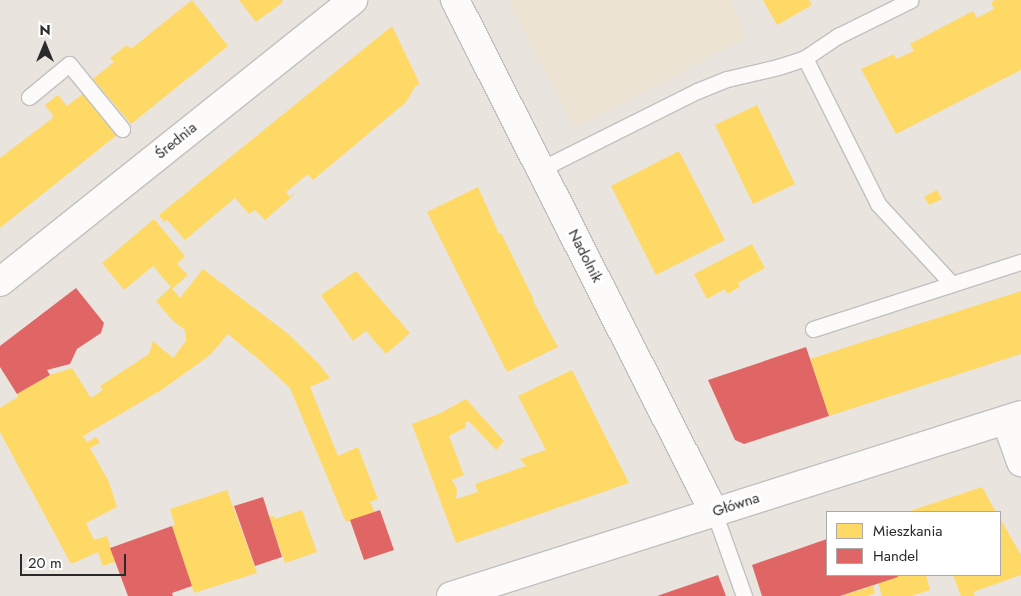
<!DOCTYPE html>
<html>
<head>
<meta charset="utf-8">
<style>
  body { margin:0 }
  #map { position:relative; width:1021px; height:596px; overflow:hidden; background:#e9e4de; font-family:Jost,sans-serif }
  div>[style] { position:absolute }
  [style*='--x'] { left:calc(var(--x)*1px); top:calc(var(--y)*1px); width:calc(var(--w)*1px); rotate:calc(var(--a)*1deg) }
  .education>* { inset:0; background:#ede3d2 }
  .homes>* { inset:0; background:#ffd966 }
  .shops>* { inset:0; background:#e06666 }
  .roads { filter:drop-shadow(1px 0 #c2c0c0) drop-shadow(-1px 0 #c2c0c0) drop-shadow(0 1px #c2c0c0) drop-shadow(0 -1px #c2c0c0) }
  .service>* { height:15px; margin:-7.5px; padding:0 7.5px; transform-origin:7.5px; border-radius:7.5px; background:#fcfbfa }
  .minor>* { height:28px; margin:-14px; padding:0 14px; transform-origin:14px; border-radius:14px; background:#fcfbfa }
  .tertiary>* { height:28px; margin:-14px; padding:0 14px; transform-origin:14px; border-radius:14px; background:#fcfbfa }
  span { translate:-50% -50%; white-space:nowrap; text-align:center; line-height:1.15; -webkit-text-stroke:5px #fff; paint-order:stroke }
  .street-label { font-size:15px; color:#2a2a2a }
  .legend { position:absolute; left:826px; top:511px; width:175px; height:65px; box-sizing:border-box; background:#fff; border:1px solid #aaa; margin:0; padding:6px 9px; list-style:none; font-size:15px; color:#2a2a2a }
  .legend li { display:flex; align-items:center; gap:10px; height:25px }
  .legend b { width:25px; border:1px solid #aaa }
  .north { position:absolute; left:20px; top:20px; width:50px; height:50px; -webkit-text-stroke:4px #fff; paint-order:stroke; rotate:0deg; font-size:14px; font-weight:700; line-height:20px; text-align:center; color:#2a2a2a }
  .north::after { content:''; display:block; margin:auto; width:18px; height:22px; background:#2a2a2a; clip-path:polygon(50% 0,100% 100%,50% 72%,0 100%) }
  .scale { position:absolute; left:20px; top:554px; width:106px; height:22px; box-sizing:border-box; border:2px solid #2a2a2a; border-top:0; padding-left:6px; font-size:15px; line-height:18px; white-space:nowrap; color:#2a2a2a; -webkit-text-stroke:4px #fff; paint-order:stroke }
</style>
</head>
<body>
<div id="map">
  <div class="education">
    <i style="clip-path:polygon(508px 0,731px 0,747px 38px,574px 127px)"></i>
  </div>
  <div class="homes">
    <i style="clip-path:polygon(192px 0,228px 46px,131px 124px,93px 79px,114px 62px,110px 58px,127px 45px,131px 49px)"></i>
    <i style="clip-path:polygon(239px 0,282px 0,283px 2px,256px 22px)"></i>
    <i style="clip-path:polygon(763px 0,809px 0,812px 5px,777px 25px)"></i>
    <i style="clip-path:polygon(995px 0,1021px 0,1021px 70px,896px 134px,861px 69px,894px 54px,896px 59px,914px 51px,910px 44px,973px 11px,977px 18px,994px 9px,991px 2px)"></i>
    <i style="clip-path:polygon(392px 26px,418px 80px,419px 86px,416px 85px,406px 102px,313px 180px,308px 174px,286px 192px,290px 197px,293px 194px,294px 195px,265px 220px,255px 210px,249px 214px,235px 198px,185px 240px,167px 220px,164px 222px,159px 215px)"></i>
    <i style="clip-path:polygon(84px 93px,117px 135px,0 228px,0 158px,54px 117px,45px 105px,58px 95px,67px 106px)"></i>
    <i style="clip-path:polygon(757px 105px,795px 184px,753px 204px,715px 125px)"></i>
    <i style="clip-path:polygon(679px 151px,725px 240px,656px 275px,611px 186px)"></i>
    <i style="clip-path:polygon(478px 187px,499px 234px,501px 233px,534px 300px,533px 301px,558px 347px,507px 372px,427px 212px)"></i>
    <i style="clip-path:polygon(937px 190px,942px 199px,929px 205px,924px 197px)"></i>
    <i style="clip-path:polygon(154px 219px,185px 256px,177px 264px,188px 275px,172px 289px,180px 298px,203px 269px,287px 333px,318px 363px,330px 378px,310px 387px,338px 456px,358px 447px,378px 499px,370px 502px,375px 512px,346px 522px,290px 388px,263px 363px,228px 334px,210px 355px,163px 389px,83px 436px,87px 442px,96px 437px,100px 443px,90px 448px,109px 482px,117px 507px,86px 523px,94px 540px,107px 536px,115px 562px,103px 566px,98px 552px,71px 564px,0 432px,0 408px,18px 397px,17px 394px,50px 375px,72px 368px,91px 398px,103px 390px,100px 386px,149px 354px,153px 341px,173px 358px,186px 341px,185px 330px,172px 320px,156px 301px,171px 287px,153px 266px,124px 290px,102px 263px)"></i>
    <i style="clip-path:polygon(752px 244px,765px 268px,738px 283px,740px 287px,727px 294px,725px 289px,707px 299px,694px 274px)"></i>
    <i style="clip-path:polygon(356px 271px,410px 333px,386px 354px,366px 331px,353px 341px,321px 295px)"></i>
    <i style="clip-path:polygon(1021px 291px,1021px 354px,829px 416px,810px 359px)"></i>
    <i style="clip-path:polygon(572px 370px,629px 483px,456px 543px,412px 424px,441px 413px,466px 399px,504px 441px,496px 450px,469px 421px,465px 423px,466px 427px,449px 436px,464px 475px,452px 480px,457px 489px,456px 499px,478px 492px,475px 484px,526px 466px,520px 459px,546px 450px,518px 396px)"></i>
    <i style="clip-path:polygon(982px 487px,996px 512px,907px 512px)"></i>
    <i style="clip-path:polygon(227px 490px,257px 573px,194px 593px,172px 526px,175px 525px,170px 509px)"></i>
    <i style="clip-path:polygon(302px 510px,317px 552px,285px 563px,269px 517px,273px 516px,275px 519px)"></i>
    <i style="clip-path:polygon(1000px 518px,1021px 555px,1021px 575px,973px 592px,975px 596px,961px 596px,953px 575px,1000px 575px)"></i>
    <i style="clip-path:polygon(897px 575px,926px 575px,930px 590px,911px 596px,882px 596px,878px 583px,898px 577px)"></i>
    <i style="clip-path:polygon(873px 586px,875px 593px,867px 596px,841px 596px)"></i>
  </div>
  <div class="shops">
    <i style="clip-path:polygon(76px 288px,104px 323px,101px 333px,77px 349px,70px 364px,47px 370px,50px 375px,17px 394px,0 367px,0 346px)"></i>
    <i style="clip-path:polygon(806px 347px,829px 416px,744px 444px,735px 440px,708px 380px)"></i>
    <i style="clip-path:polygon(263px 497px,282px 557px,255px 566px,234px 506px)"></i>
    <i style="clip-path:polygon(380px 510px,394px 550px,364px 560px,350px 520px)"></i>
    <i style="clip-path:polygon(172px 526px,192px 586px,172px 593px,173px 596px,128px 596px,110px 548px)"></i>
    <i style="clip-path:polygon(827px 539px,827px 575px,897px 575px,898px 577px,840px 596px,762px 596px,752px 565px)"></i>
    <i style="clip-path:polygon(718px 575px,726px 596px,657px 596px)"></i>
  </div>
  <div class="roads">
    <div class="service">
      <i style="--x:805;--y:58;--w:163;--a:63.4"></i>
      <i style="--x:878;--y:204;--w:109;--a:47.2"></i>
      <i style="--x:29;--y:97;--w:52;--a:-39.5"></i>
      <i style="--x:69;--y:64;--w:84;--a:50.8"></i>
      <i style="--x:541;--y:169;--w:174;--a:-26.6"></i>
      <i style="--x:697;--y:91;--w:32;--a:-22"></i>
      <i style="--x:727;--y:79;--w:52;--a:-13.2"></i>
      <i style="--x:778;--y:67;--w:28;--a:-18"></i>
      <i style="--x:805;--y:58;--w:40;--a:-34"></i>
      <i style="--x:838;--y:36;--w:81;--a:-26.3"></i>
      <i style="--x:813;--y:329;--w:219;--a:-17.9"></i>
      <i style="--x:714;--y:512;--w:89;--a:70.3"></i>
    </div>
    <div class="minor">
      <i style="--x:455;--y:0;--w:574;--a:63.17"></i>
      <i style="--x:0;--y:282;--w:452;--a:-38.6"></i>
      <i style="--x:1006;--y:420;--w:45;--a:70.3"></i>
    </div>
    <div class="tertiary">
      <i style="--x:451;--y:596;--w:598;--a:-17.62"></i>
    </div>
  </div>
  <div class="street-label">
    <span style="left:176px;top:141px;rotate:-39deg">Średnia</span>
    <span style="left:585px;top:256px;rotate:63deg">Nadolnik</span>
    <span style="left:736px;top:505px;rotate:-18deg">Główna</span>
  </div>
  <ul class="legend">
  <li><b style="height:14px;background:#ffd966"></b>Mieszkania</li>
  <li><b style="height:14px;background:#e06666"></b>Handel</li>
  </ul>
  <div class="north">N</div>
  <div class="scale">20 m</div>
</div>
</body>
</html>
